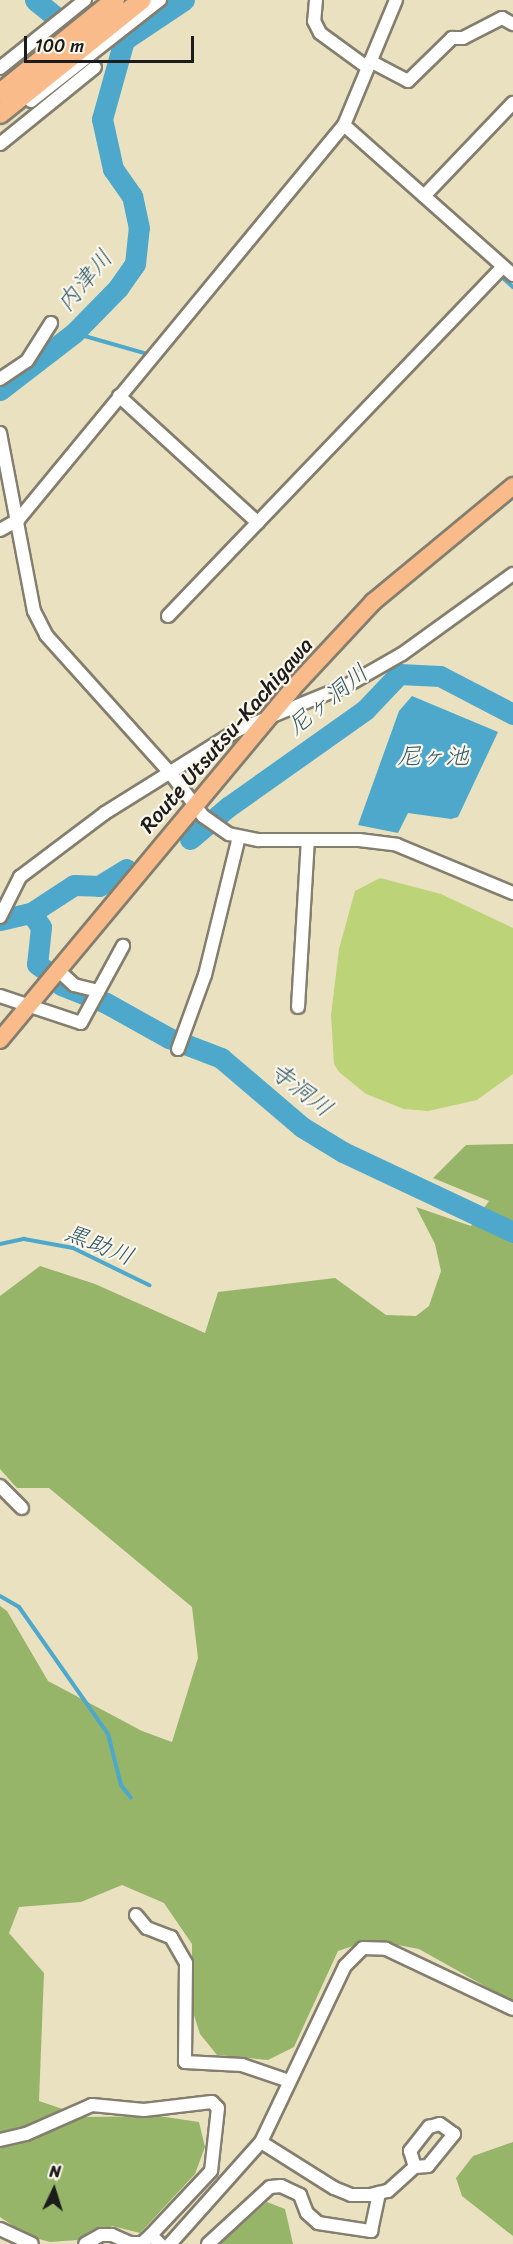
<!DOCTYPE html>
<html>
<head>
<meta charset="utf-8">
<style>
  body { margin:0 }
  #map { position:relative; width:513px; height:2244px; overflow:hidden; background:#eae1c0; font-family:Sriracha,"Klee One",sans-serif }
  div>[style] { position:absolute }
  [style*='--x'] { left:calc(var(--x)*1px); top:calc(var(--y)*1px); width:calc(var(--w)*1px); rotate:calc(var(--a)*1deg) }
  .green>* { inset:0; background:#bdd378 }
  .forest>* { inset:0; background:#96b568 }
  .water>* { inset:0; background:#4da8cb }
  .stream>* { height:4px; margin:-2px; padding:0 2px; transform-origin:2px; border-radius:2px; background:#4da8cb }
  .river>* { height:21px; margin:-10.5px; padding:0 10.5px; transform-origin:10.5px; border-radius:10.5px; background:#4da8cb }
  .roads { filter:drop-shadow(2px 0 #837e6e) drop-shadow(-2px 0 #837e6e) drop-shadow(0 2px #837e6e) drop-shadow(0 -2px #837e6e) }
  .minor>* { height:12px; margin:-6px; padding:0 6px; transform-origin:6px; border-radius:6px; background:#fff }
  .major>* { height:16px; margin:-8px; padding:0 8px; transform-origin:8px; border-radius:8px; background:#fabb8b }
  .highway>* { height:18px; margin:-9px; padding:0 9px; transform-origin:9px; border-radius:9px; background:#fabb8b }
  span { translate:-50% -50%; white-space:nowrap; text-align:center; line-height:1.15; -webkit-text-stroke:4.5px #fbf7ec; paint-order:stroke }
  .street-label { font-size:22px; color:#1c1c1c }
  .water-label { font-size:24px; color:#325b6b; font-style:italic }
  .north { position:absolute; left:24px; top:2160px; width:60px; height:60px; -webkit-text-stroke:4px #fbf7ec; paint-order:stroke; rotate:4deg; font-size:16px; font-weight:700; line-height:24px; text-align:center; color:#1c1c1c }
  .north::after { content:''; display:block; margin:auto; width:21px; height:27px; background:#1c1c1c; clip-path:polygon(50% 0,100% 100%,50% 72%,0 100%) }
  .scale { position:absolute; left:24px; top:36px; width:170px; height:27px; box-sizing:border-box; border:3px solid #1c1c1c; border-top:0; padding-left:8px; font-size:18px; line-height:21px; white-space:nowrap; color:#1c1c1c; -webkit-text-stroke:4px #fbf7ec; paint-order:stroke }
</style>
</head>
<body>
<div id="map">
  <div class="green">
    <i style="clip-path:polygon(380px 878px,441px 894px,513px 928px,513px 1074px,477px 1100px,428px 1111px,404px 1109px,366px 1094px,339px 1072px,334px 1064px,331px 1015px,339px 949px,355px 891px)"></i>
  </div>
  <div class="forest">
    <i style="clip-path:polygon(513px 1144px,513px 2002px,419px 1949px,371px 1940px,338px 1951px,294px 2047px,268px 2060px,217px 2055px,200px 2034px,192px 2009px,192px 1944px,164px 1903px,122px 1885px,81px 1902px,19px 1907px,9px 1933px,44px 1973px,39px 2101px,86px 2117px,159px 2116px,199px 2122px,205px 2147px,195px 2174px,140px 2233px,112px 2226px,77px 2240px,50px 2242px,28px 2236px,0 2217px,0 1606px,7px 1611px,48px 1681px,142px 1731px,172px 1742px,198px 1658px,192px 1607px,49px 1488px,17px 1488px,0 1469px,0 1296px,40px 1266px,95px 1284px,205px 1333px,218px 1292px,335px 1278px,386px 1315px,416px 1316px,429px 1306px,441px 1271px,435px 1244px,416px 1207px,471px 1226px,489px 1201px,433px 1178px,466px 1145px)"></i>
    <i style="clip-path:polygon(513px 2142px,513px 2236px,462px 2196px,456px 2178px,473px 2156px)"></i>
    <i style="clip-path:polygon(267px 2202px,285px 2209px,293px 2244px,220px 2244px)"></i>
  </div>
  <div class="water">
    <i style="clip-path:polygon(412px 696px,498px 732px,458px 817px,451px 819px,408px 813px,398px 833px,358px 825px,399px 711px)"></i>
  </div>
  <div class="stream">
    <i style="--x:504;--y:279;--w:12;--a:42"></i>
    <i style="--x:74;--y:333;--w:76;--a:16"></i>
    <i style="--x:0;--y:1244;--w:25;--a:-12"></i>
    <i style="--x:24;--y:1239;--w:50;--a:10.4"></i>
    <i style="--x:73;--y:1248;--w:85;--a:26"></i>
    <i style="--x:0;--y:1596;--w:22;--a:30"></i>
    <i style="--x:19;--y:1607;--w:155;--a:55"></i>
    <i style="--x:108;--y:1734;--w:53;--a:75.7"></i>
    <i style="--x:121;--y:1785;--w:16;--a:52"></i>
  </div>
  <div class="river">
    <i style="--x:35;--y:0;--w:28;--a:39"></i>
    <i style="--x:124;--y:40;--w:72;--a:-33.7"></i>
    <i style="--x:0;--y:390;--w:93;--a:-37.6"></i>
    <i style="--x:74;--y:333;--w:63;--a:-45.6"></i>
    <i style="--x:118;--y:288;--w:29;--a:-55"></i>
    <i style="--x:135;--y:264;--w:36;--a:-84"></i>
    <i style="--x:139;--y:228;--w:33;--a:-102"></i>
    <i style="--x:132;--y:196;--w:33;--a:-125"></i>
    <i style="--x:113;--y:169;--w:51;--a:-102.4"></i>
    <i style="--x:102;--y:119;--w:82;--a:-74.4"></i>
    <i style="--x:124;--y:40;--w:33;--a:-85"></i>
    <i style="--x:190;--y:839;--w:50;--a:-40.1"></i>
    <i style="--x:228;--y:807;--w:168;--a:-35.3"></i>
    <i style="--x:365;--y:710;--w:50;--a:-46.6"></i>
    <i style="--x:399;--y:674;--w:41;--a:2.8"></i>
    <i style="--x:440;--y:676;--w:82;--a:27.5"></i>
    <i style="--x:31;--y:913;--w:17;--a:54"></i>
    <i style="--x:41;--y:927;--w:37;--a:96"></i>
    <i style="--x:37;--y:964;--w:9;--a:36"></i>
    <i style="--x:0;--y:920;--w:32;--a:-13"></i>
    <i style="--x:31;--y:913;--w:51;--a:-33.1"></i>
    <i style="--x:74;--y:885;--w:25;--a:2"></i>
    <i style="--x:99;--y:886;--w:32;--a:-32"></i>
    <i style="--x:61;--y:985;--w:48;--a:21.8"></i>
    <i style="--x:106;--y:1003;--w:72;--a:29.1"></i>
    <i style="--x:169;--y:1038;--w:56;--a:21"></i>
    <i style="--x:221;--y:1058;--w:106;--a:40.4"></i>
    <i style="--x:302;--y:1127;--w:48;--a:31.4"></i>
    <i style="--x:343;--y:1152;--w:188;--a:25.2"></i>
  </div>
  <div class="roads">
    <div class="minor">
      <i style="--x:316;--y:0;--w:21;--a:95"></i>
      <i style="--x:314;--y:21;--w:13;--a:63"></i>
      <i style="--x:320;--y:33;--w:59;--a:36.1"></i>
      <i style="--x:370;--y:61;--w:43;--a:27.8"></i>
      <i style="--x:408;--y:81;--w:62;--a:-44.3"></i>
      <i style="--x:452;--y:38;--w:11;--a:0"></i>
      <i style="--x:463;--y:38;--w:44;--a:-27.1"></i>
      <i style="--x:502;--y:18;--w:13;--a:29"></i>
      <i style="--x:0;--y:68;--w:109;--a:-38.7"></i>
      <i style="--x:31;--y:101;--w:164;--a:-38.1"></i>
      <i style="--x:344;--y:125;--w:226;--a:41.6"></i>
      <i style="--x:0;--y:144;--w:122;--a:-39"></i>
      <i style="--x:424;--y:196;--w:129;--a:-46.3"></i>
      <i style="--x:0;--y:379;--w:32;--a:-34"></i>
      <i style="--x:27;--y:361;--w:45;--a:-57.7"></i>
      <i style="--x:119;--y:396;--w:188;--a:42.4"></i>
      <i style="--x:0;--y:433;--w:181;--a:79.2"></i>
      <i style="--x:34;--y:611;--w:27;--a:63"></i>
      <i style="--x:46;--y:635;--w:187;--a:48"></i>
      <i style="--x:171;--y:774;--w:53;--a:52.7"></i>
      <i style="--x:203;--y:816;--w:32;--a:35"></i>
      <i style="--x:229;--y:834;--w:30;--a:12"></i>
      <i style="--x:258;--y:840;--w:101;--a:0"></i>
      <i style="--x:359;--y:840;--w:38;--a:7"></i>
      <i style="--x:397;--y:845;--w:126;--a:22.5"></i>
      <i style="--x:0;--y:530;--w:21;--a:-29"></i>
      <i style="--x:18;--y:520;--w:512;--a:-50.47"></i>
      <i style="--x:344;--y:125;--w:135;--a:-67.4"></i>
      <i style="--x:168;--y:616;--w:484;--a:-46.2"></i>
      <i style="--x:0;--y:917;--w:45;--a:-63.4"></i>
      <i style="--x:20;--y:877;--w:106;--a:-37"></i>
      <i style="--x:105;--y:813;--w:157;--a:-32"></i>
      <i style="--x:238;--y:730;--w:117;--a:-22.2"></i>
      <i style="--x:346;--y:686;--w:64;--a:-29.7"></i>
      <i style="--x:402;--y:654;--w:137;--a:-35.8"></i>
      <i style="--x:58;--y:970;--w:22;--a:43"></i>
      <i style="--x:74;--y:985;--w:25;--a:14"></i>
      <i style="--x:0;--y:996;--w:85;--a:18.4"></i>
      <i style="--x:81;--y:1023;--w:88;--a:-61.4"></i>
      <i style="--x:298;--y:1007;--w:167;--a:-86.6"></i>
      <i style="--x:178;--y:1049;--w:79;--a:-70"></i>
      <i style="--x:205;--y:975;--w:142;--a:-76.2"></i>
      <i style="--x:0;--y:1486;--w:31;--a:45"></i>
      <i style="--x:136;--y:1915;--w:17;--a:50"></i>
      <i style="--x:147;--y:1928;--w:26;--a:21"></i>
      <i style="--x:171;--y:1937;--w:30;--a:60"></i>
      <i style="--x:186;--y:1963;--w:99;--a:90.6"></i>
      <i style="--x:185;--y:2062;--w:57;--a:3"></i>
      <i style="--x:242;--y:2065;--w:50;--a:18.8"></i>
      <i style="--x:0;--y:2140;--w:27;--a:-13"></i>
      <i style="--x:26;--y:2134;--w:72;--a:-23.7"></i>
      <i style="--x:92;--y:2105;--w:52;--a:5.5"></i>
      <i style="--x:144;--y:2110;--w:68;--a:-6.7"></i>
      <i style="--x:212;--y:2102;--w:8;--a:45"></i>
      <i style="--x:218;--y:2108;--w:63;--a:96.3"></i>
      <i style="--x:211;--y:2171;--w:88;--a:133.2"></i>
      <i style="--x:151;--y:2235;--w:12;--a:138"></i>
      <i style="--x:142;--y:2243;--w:12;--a:180"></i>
      <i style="--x:130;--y:2243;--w:20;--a:-156"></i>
      <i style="--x:112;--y:2235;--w:11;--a:180"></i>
      <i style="--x:101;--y:2235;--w:18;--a:151"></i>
      <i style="--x:261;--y:2142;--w:86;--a:32.2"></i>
      <i style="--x:334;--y:2188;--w:18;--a:22"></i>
      <i style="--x:351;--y:2195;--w:19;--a:0"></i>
      <i style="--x:370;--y:2195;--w:18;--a:-13"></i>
      <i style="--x:388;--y:2191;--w:36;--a:-42"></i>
      <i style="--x:415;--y:2167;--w:17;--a:-107"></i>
      <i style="--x:410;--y:2151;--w:31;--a:-52"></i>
      <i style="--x:429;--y:2127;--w:11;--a:-15"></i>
      <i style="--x:440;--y:2124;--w:17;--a:36"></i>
      <i style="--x:454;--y:2134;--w:41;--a:129.1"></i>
      <i style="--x:428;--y:2166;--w:13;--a:176"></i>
      <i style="--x:0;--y:2229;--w:35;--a:25"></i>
      <i style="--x:151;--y:2235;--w:13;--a:45"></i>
      <i style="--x:170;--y:2244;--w:137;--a:-48.3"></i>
      <i style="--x:261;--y:2142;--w:195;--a:-64.5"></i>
      <i style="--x:345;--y:1966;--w:25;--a:-45"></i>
      <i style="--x:363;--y:1948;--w:23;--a:2"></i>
      <i style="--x:386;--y:1949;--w:140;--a:25.3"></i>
      <i style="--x:208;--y:2244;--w:84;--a:-42.6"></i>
      <i style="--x:270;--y:2187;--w:11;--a:-5"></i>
      <i style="--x:281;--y:2186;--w:21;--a:25"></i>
      <i style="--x:300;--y:2195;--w:19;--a:69"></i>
      <i style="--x:307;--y:2213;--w:15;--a:42"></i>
      <i style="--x:318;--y:2223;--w:54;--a:8.6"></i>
      <i style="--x:371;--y:2231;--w:39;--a:-78"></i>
    </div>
    <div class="major">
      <i style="--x:0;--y:1040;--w:457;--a:-50.2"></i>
      <i style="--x:292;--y:689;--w:119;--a:-47"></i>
      <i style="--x:373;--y:602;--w:182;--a:-39.6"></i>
    </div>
    <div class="highway">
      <i style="--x:0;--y:93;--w:148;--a:-39"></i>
      <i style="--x:0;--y:114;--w:182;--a:-38.8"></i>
    </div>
  </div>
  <div class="street-label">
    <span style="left:226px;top:735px;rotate:-49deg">Route Utsutsu-Kachigawa</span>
  </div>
  <div class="water-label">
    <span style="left:85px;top:281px;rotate:-50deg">内津川</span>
    <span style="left:328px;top:700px;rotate:-39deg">尼ヶ洞川</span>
    <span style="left:433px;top:757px">尼ヶ池</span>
    <span style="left:301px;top:1090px;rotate:38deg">寺洞川</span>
    <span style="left:99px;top:1245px;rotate:22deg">黒助川</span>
  </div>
  <div class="north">N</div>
  <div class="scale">100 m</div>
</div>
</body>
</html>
